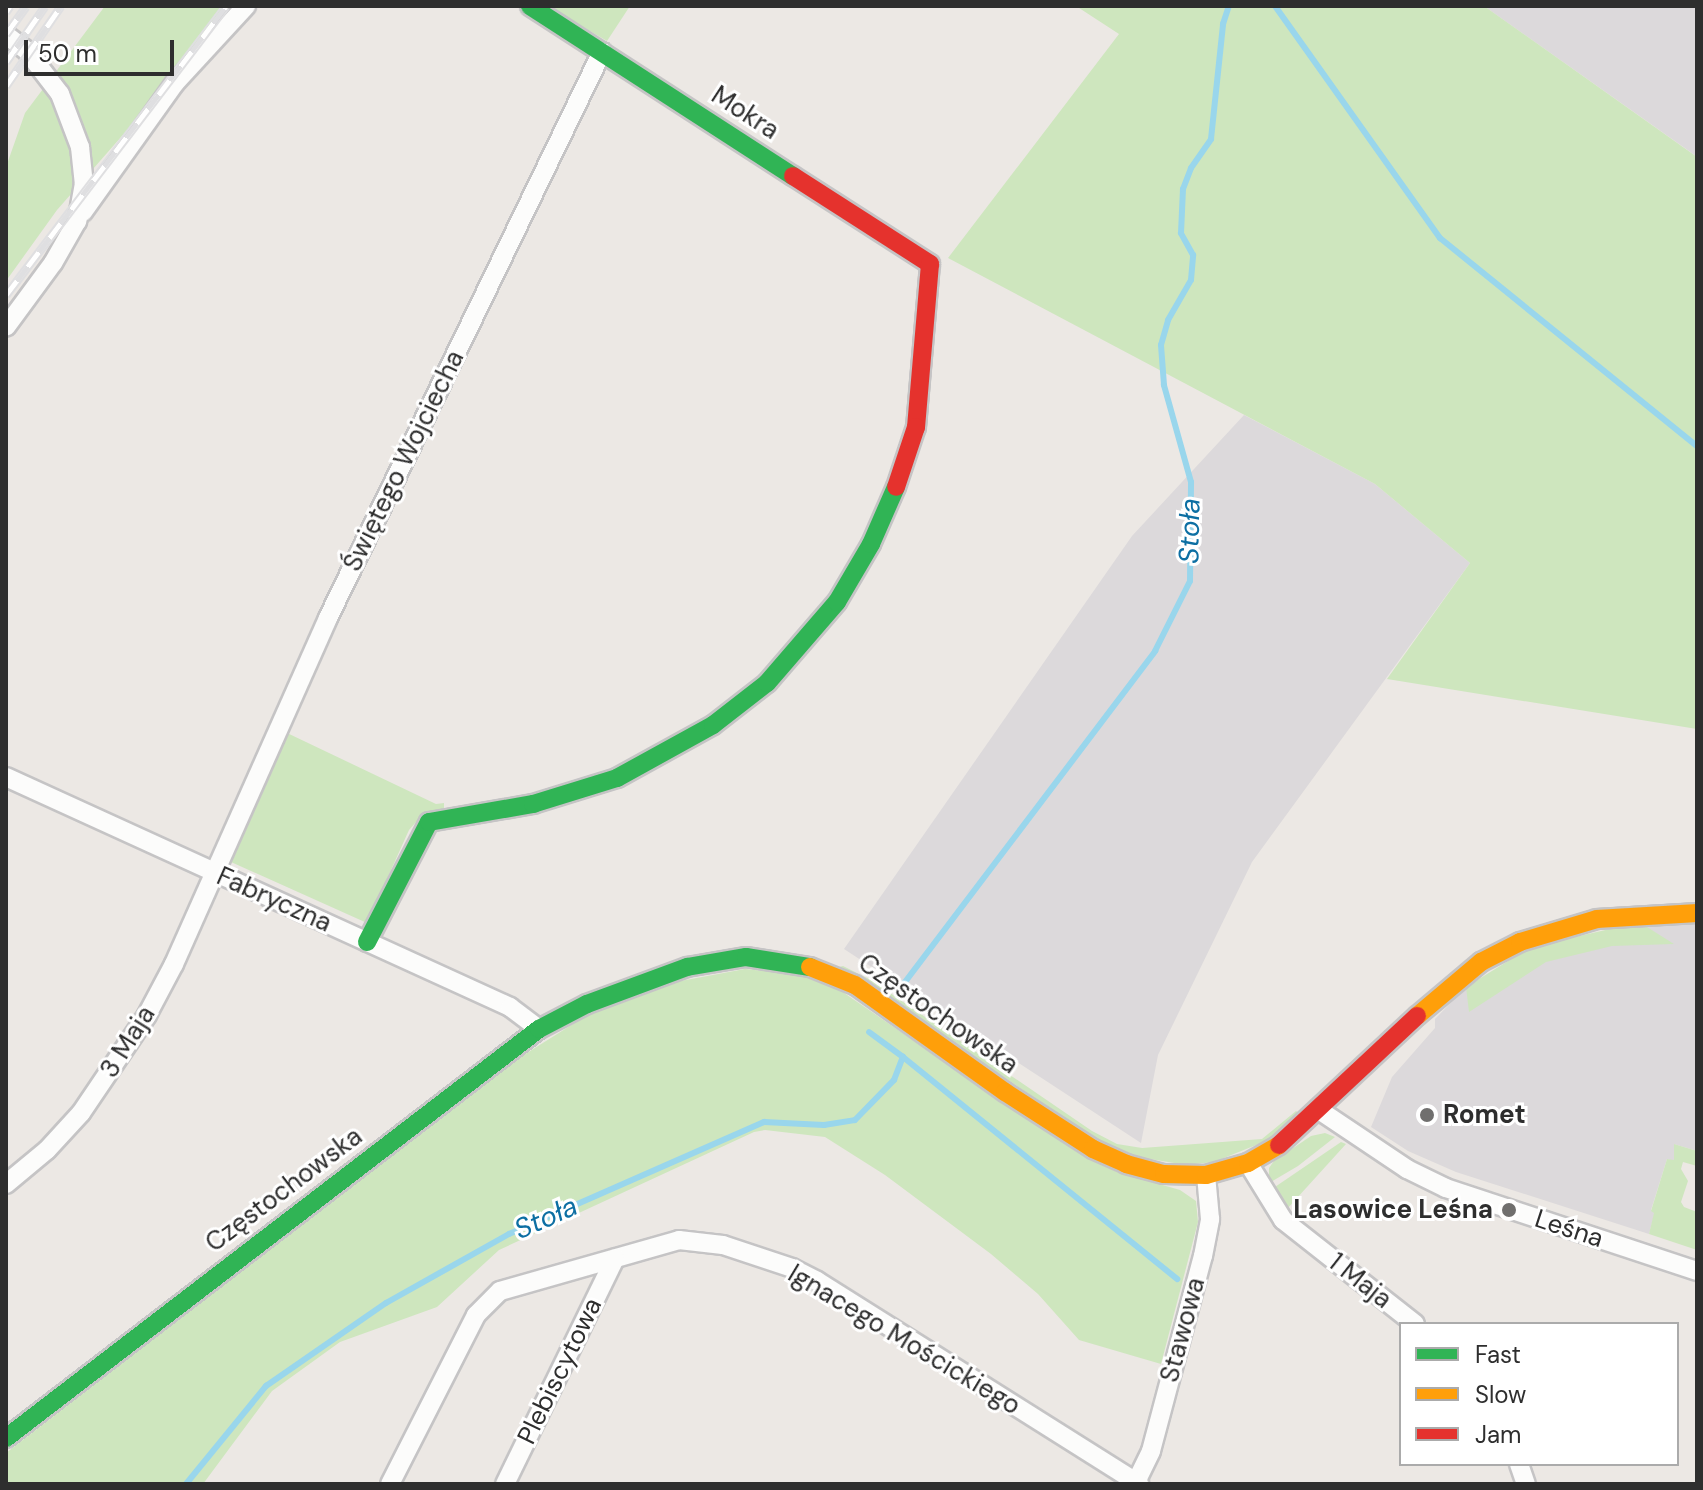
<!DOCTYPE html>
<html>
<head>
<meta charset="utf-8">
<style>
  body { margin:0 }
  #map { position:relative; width:1703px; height:1490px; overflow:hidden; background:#ece8e4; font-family:"DM Sans",sans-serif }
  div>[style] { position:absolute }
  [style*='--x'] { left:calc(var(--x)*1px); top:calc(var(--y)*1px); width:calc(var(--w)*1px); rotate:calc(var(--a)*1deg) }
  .industrial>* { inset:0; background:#dcd9db }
  .green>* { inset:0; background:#cee6be }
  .stream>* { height:6px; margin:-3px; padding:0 3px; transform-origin:3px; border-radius:3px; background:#99d6ec }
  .roads { filter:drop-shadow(2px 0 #c5c4c5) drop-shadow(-2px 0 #c5c4c5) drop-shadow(0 2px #c5c4c5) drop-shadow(0 -2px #c5c4c5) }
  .street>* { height:18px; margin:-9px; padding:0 9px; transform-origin:9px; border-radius:9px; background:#fcfcfb }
  .fast>* { height:18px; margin:-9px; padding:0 9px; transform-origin:9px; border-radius:9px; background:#30b455 }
  .slow>* { height:18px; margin:-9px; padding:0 9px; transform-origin:9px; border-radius:9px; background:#ff9f0a }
  .jam>* { height:18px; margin:-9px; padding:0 9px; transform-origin:9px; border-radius:9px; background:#e5322d }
  .rail>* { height:9px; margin-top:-4.5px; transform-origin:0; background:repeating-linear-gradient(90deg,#fff 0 18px,#dfdfe1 0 36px); box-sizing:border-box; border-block:2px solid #dfdfe1 }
  .dots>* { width:22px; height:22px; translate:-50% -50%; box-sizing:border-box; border:4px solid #fff; border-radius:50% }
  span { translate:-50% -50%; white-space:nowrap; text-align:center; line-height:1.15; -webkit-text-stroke:6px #fff; paint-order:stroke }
  .street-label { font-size:26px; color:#2e2e2e }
  .poi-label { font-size:26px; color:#2e2e2e; font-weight:700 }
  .left { translate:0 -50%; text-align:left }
  .right { translate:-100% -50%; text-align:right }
  .water-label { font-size:28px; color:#0d6fa3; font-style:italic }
  .frame { position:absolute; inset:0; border:8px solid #2e2e2e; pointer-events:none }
  .legend { position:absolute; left:1399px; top:1322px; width:280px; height:144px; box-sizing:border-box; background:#fff; border:2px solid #ababab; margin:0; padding:10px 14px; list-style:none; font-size:24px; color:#2e2e2e }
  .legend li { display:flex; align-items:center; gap:16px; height:40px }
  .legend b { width:40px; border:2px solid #ababab }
  .scale { position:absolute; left:24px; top:40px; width:150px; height:36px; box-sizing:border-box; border:4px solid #2e2e2e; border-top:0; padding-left:10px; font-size:24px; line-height:28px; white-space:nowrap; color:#2e2e2e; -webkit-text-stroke:6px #fff; paint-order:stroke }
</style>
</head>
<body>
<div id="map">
  <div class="industrial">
    <i style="clip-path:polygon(1484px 6px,1697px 6px,1697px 157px,1689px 151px)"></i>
    <i style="clip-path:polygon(1244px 415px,1375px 484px,1470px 563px,1252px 862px,1158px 1055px,1141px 1143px,844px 949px,1132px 536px)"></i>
    <i style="clip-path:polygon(1697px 923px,1697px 1151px,1674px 1144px,1677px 1151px,1674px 1161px,1667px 1159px,1651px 1210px,1655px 1212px,1649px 1234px,1456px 1172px,1408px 1151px,1371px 1127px,1392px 1077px,1435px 1028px,1435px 1019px,1466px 987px,1610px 929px)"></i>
  </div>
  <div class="green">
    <i style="clip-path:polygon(105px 6px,236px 6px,57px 210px,6px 281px,6px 167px,25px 113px)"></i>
    <i style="clip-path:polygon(548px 6px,630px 6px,607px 41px)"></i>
    <i style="clip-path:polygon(1076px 6px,1484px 6px,1697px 157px,1697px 729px,1387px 679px,1470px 563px,1375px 484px,948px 258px,1119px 34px)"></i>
    <i style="clip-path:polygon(285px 732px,436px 804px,444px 803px,444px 808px,416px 822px,409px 830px,367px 923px,231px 862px)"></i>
    <i style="clip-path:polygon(1647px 927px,1674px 944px,1612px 946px,1546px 962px,1469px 1012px,1466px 987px,1531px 947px,1610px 929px)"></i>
    <i style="clip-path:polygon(843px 966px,871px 980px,1092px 1131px,1117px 1144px,1142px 1148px,1262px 1139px,1296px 1111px,1300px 1114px,1271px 1139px,1214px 1162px,1186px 1165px,1132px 1156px,1095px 1138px,839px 967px)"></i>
    <i style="clip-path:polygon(745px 969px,805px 975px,834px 986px,1042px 1129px,1117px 1172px,1180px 1190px,1196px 1201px,1198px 1222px,1161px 1364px,1079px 1340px,1038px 1294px,991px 1254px,885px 1175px,825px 1137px,765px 1130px,754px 1132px,499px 1250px,437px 1307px,340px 1342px,272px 1391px,203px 1484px,6px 1484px,6px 1453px,511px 1063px,581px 1019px,659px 985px)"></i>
    <i style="clip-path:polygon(1325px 1133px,1335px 1137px,1298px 1166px,1269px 1183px,1269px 1168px,1274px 1161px,1311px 1136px)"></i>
    <i style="clip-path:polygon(1341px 1142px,1346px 1144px,1287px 1209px,1284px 1208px,1272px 1189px)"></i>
    <i style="clip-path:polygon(1674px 1144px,1697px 1151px,1697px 1166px,1683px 1162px,1681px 1169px,1688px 1181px,1681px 1202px,1684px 1207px,1697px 1212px,1697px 1250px,1649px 1234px,1654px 1213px,1651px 1211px,1667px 1159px,1674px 1160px)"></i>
  </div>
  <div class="stream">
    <i style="--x:1275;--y:6;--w:285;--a:54.6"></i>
    <i style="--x:1440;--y:238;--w:331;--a:39"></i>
    <i style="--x:902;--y:986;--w:420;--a:-52.9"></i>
    <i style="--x:1155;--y:651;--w:78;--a:-63.4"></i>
    <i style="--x:1190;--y:581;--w:99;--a:-89.4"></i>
    <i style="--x:1191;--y:482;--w:101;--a:-105.6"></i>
    <i style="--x:1164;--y:385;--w:40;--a:-94.3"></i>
    <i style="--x:1161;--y:345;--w:26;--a:-74"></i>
    <i style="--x:1168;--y:320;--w:46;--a:-60.1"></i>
    <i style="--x:1191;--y:280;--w:25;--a:-85"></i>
    <i style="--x:1193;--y:255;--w:25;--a:-119"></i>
    <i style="--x:1181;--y:233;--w:44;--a:-87.4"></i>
    <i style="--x:1183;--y:189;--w:22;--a:-69"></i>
    <i style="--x:1191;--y:168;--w:35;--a:-55"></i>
    <i style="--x:1211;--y:139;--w:116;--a:-84"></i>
    <i style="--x:1223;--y:24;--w:19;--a:-72"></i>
    <i style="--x:903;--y:1057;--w:353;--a:39"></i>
    <i style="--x:186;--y:1484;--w:127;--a:-50.8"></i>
    <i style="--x:266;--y:1386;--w:146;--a:-34.7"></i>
    <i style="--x:386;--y:1303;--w:141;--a:-29.3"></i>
    <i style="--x:509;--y:1234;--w:279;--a:-23.7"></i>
    <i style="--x:764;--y:1122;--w:60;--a:2.9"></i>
    <i style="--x:824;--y:1125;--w:31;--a:-9"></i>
    <i style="--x:855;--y:1120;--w:56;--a:-45.7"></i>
    <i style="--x:894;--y:1080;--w:25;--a:-69"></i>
    <i style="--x:903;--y:1057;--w:42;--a:-143.7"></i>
  </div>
  <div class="roads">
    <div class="street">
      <i style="--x:6;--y:35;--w:26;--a:37"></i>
      <i style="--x:27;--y:51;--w:54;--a:52.5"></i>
      <i style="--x:60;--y:94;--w:57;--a:69.3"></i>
      <i style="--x:80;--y:147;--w:36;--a:84"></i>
      <i style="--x:84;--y:183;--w:39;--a:100"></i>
      <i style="--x:77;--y:221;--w:48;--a:119.7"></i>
      <i style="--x:53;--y:263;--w:79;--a:126.3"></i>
      <i style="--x:83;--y:212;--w:158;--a:-54.5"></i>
      <i style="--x:175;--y:83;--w:105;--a:-47.3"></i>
      <i style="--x:6;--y:777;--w:554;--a:24.53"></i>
      <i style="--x:510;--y:1007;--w:36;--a:37"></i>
      <i style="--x:1319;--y:1110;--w:106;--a:33.8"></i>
      <i style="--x:1407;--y:1169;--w:43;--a:26"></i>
      <i style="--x:1446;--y:1188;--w:264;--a:18.3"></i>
      <i style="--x:1248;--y:1163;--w:67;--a:58.4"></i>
      <i style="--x:1283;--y:1220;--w:168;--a:38.2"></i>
      <i style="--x:6;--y:1184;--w:53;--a:-39.7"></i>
      <i style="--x:47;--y:1150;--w:50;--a:-47.4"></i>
      <i style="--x:81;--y:1113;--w:118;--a:-56"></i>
      <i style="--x:147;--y:1015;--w:58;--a:-62.1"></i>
      <i style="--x:174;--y:964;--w:379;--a:-66"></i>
      <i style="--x:328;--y:618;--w:629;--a:-64.17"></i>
      <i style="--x:1519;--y:1464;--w:21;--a:71"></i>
      <i style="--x:1136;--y:1482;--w:34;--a:-64"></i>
      <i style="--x:1151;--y:1451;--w:202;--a:-75.1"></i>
      <i style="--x:1203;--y:1256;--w:38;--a:-79"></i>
      <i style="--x:1210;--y:1219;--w:44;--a:-95.2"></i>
      <i style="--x:390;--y:1484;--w:190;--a:-63"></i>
      <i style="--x:476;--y:1315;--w:34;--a:-45"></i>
      <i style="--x:500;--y:1291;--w:186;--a:-15.9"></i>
      <i style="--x:679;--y:1240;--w:44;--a:6.5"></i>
      <i style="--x:723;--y:1245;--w:73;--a:18.4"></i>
      <i style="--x:792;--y:1268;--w:28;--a:27"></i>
      <i style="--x:817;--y:1281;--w:381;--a:32.2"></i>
      <i style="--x:505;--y:1484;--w:251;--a:-64"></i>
    </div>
    <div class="fast">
      <i style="--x:530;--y:6;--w:313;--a:32.9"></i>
      <i style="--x:367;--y:942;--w:135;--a:-62.7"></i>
      <i style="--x:429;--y:822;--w:106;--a:-9.8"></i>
      <i style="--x:533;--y:804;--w:88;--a:-17.2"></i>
      <i style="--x:617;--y:778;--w:110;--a:-28.9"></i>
      <i style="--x:713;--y:725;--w:68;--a:-37.9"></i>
      <i style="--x:767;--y:683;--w:107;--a:-49.2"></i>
      <i style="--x:837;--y:602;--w:67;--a:-59.6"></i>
      <i style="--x:871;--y:544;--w:62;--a:-66.3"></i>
      <i style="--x:6;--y:1438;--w:672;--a:-37.5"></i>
      <i style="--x:539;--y:1029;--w:54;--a:-27.5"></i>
      <i style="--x:587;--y:1004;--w:107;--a:-20.3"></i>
      <i style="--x:687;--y:967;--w:60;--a:-9.6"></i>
      <i style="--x:746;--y:957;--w:65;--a:8.9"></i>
    </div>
    <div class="slow">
      <i style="--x:810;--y:967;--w:48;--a:21.8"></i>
      <i style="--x:855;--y:985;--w:184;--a:35.5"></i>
      <i style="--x:1005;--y:1092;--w:105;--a:32.9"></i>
      <i style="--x:1093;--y:1149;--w:36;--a:24"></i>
      <i style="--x:1126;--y:1164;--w:39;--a:15"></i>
      <i style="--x:1164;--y:1174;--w:42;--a:1.4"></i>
      <i style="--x:1206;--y:1175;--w:44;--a:-15.9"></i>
      <i style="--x:1248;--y:1163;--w:36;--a:-30"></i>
      <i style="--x:1417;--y:1016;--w:84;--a:-40.2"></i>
      <i style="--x:1481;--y:962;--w:44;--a:-27.1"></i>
      <i style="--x:1520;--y:942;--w:80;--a:-16.6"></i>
      <i style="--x:1597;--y:919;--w:100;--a:-3.4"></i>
    </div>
    <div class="jam">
      <i style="--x:793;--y:176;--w:163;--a:32.7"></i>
      <i style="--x:930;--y:264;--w:164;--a:94.9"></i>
      <i style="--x:916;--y:427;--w:63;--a:108.4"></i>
      <i style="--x:1279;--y:1145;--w:189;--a:-43.1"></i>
    </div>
  </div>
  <div class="rail">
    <i style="--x:6;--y:12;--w:7;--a:-56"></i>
    <i style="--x:6;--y:34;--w:34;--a:-54"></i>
    <i style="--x:6;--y:62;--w:68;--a:-55.1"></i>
    <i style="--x:6;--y:86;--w:97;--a:-55.5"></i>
    <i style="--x:6;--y:295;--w:363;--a:-52.7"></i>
  </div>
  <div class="dots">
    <i style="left:1427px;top:1115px;background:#706f6e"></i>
    <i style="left:1509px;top:1210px;background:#706f6e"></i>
  </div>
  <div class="street-label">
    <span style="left:745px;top:113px;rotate:33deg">Mokra</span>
    <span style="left:404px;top:461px;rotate:-64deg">Świętego Wojciecha</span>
    <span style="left:274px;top:900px;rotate:24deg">Fabryczna</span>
    <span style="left:938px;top:1014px;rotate:35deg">Częstochowska</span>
    <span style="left:128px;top:1042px;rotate:-58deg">3 Maja</span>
    <span style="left:284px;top:1190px;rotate:-37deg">Częstochowska</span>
    <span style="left:1569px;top:1229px;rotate:18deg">Leśna</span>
    <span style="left:1360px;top:1281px;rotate:38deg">1 Maja</span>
    <span style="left:1183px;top:1330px;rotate:-75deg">Stawowa</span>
    <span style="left:904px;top:1340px;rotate:31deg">Ignacego Mościckiego</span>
    <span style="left:560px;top:1371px;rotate:-64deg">Plebiscytowa</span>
  </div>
  <div class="poi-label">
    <span class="left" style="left:1443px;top:1115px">Romet</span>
    <span class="right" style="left:1493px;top:1210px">Lasowice Leśna</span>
  </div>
  <div class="water-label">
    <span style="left:1190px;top:531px;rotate:-89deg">Stoła</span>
    <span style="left:546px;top:1218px;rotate:-24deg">Stoła</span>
  </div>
  <div class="frame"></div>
  <ul class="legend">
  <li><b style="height:10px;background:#30b455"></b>Fast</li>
  <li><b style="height:10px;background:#ff9f0a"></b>Slow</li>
  <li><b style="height:10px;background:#e5322d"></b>Jam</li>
  </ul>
  <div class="scale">50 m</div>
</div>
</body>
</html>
